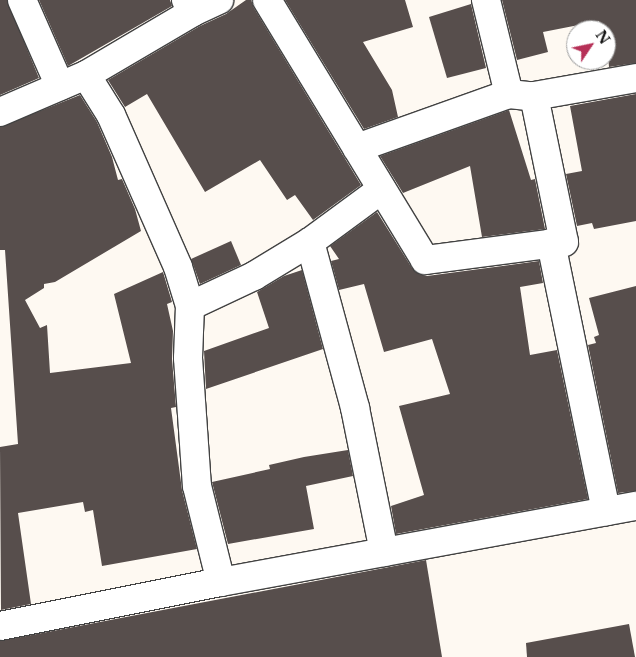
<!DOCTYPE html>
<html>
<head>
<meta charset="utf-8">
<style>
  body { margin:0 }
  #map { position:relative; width:636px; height:657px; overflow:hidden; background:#fef9f2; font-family:"Libre Baskerville",serif }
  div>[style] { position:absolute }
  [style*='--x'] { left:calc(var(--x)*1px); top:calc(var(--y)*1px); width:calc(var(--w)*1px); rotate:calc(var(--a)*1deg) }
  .building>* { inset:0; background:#574e4c }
  .roads { filter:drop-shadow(1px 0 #424242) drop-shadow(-1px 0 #424242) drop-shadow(0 1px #424242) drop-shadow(0 -1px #424242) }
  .minor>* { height:28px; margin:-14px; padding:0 14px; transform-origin:14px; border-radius:14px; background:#fff }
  span { translate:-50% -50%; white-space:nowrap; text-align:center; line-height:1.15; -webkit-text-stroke:5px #fff; paint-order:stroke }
  .north { position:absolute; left:566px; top:20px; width:50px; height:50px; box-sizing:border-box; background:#fff; border:1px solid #9f9f9f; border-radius:50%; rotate:56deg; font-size:14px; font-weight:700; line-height:20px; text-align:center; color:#0f0f0f }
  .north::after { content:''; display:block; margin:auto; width:18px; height:22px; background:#b63057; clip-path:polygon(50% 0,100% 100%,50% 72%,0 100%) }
</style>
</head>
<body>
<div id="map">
  <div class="building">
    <i style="clip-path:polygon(0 0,7px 0,39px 78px,0 95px)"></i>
    <i style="clip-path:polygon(39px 0,170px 0,172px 6px,68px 66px)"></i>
    <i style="clip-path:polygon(246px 0,251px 0,254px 8px,361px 185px,313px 220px,295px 195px,287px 200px,260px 160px,205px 192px,147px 94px,125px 107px,108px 80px,200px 26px,226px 14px)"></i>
    <i style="clip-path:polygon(285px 0,405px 0,413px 27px,363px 42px,392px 90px,398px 117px,364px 129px)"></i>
    <i style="clip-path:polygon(502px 0,636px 0,636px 63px,609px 67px,606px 30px,601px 30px,599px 21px,543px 32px,548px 52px,517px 60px)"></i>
    <i style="clip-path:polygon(471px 4px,486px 68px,447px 78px,429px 17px)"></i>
    <i style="clip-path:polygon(636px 94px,636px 221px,594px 229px,592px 223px,577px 226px,566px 174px,582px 171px,570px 106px)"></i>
    <i style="clip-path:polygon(80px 95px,97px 122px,112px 157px,118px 180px,122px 179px,135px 209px,141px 231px,55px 282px,44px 284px,44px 288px,25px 300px,40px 328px,47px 325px,50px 373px,131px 363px,114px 294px,163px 272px,172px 302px,167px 304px,173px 331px,172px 359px,176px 407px,171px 408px,182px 490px,197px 549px,102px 566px,93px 510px,85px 512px,83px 502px,18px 513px,31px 604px,1px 610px,0 447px,18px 444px,5px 250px,0 250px,0 127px)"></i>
    <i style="clip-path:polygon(509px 110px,531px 180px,535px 179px,545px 229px,482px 237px,470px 166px,403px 193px,380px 156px)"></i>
    <i style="clip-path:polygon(377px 212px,412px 268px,419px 274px,427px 276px,539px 261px,543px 283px,520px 287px,530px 355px,557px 350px,588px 499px,396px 534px,391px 506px,424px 495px,399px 406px,450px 394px,432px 339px,384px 352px,364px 284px,339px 290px,331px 261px,339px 259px,330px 246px)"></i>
    <i style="clip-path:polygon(231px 241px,241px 265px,200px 284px,191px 259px)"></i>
    <i style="clip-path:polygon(302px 270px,323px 349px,206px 389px,204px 351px,269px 328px,257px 292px,284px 276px)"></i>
    <i style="clip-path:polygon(636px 286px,636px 491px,618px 493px,588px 345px,596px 343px,594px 337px,599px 335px,589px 298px)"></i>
    <i style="clip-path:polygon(348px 450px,353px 476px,306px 486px,314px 529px,228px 544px,212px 482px,270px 469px,269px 465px,304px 457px)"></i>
    <i style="clip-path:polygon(426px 560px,442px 657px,0 657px,0 641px)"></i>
    <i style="clip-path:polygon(629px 624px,635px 657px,527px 657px,526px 643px)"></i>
  </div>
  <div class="roads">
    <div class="minor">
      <i style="--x:22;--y:0;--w:94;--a:66.2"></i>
      <i style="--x:267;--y:0;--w:304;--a:58.7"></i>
      <i style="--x:425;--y:260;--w:140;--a:-7.4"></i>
      <i style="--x:564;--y:242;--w:149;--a:-101.6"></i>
      <i style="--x:534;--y:96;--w:104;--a:-10"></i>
      <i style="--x:486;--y:0;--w:97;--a:76.3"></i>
      <i style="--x:509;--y:94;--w:19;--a:6"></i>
      <i style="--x:193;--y:12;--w:29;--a:-25"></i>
      <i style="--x:86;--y:75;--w:47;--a:58"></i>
      <i style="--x:111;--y:115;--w:166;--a:66.2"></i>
      <i style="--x:178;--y:267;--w:41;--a:72.9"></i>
      <i style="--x:190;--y:306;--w:52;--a:92.2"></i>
      <i style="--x:188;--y:358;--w:128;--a:86"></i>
      <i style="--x:197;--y:486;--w:99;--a:76"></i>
      <i style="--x:0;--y:112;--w:94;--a:-23.3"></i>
      <i style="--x:86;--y:75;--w:124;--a:-30.5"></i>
      <i style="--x:193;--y:12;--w:14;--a:-120"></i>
      <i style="--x:357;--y:148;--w:161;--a:-19.6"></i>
      <i style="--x:310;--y:242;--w:172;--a:74.8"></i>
      <i style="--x:355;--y:408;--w:147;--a:78.6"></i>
      <i style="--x:551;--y:243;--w:274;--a:78.4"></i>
      <i style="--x:190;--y:306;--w:71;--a:-25.1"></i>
      <i style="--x:254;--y:276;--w:66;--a:-31.3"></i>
      <i style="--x:310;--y:242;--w:89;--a:-36.4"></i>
      <i style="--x:0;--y:626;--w:225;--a:-11.3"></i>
      <i style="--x:221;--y:582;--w:422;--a:-10.4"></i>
    </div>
  </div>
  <div class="north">N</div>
</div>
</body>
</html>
